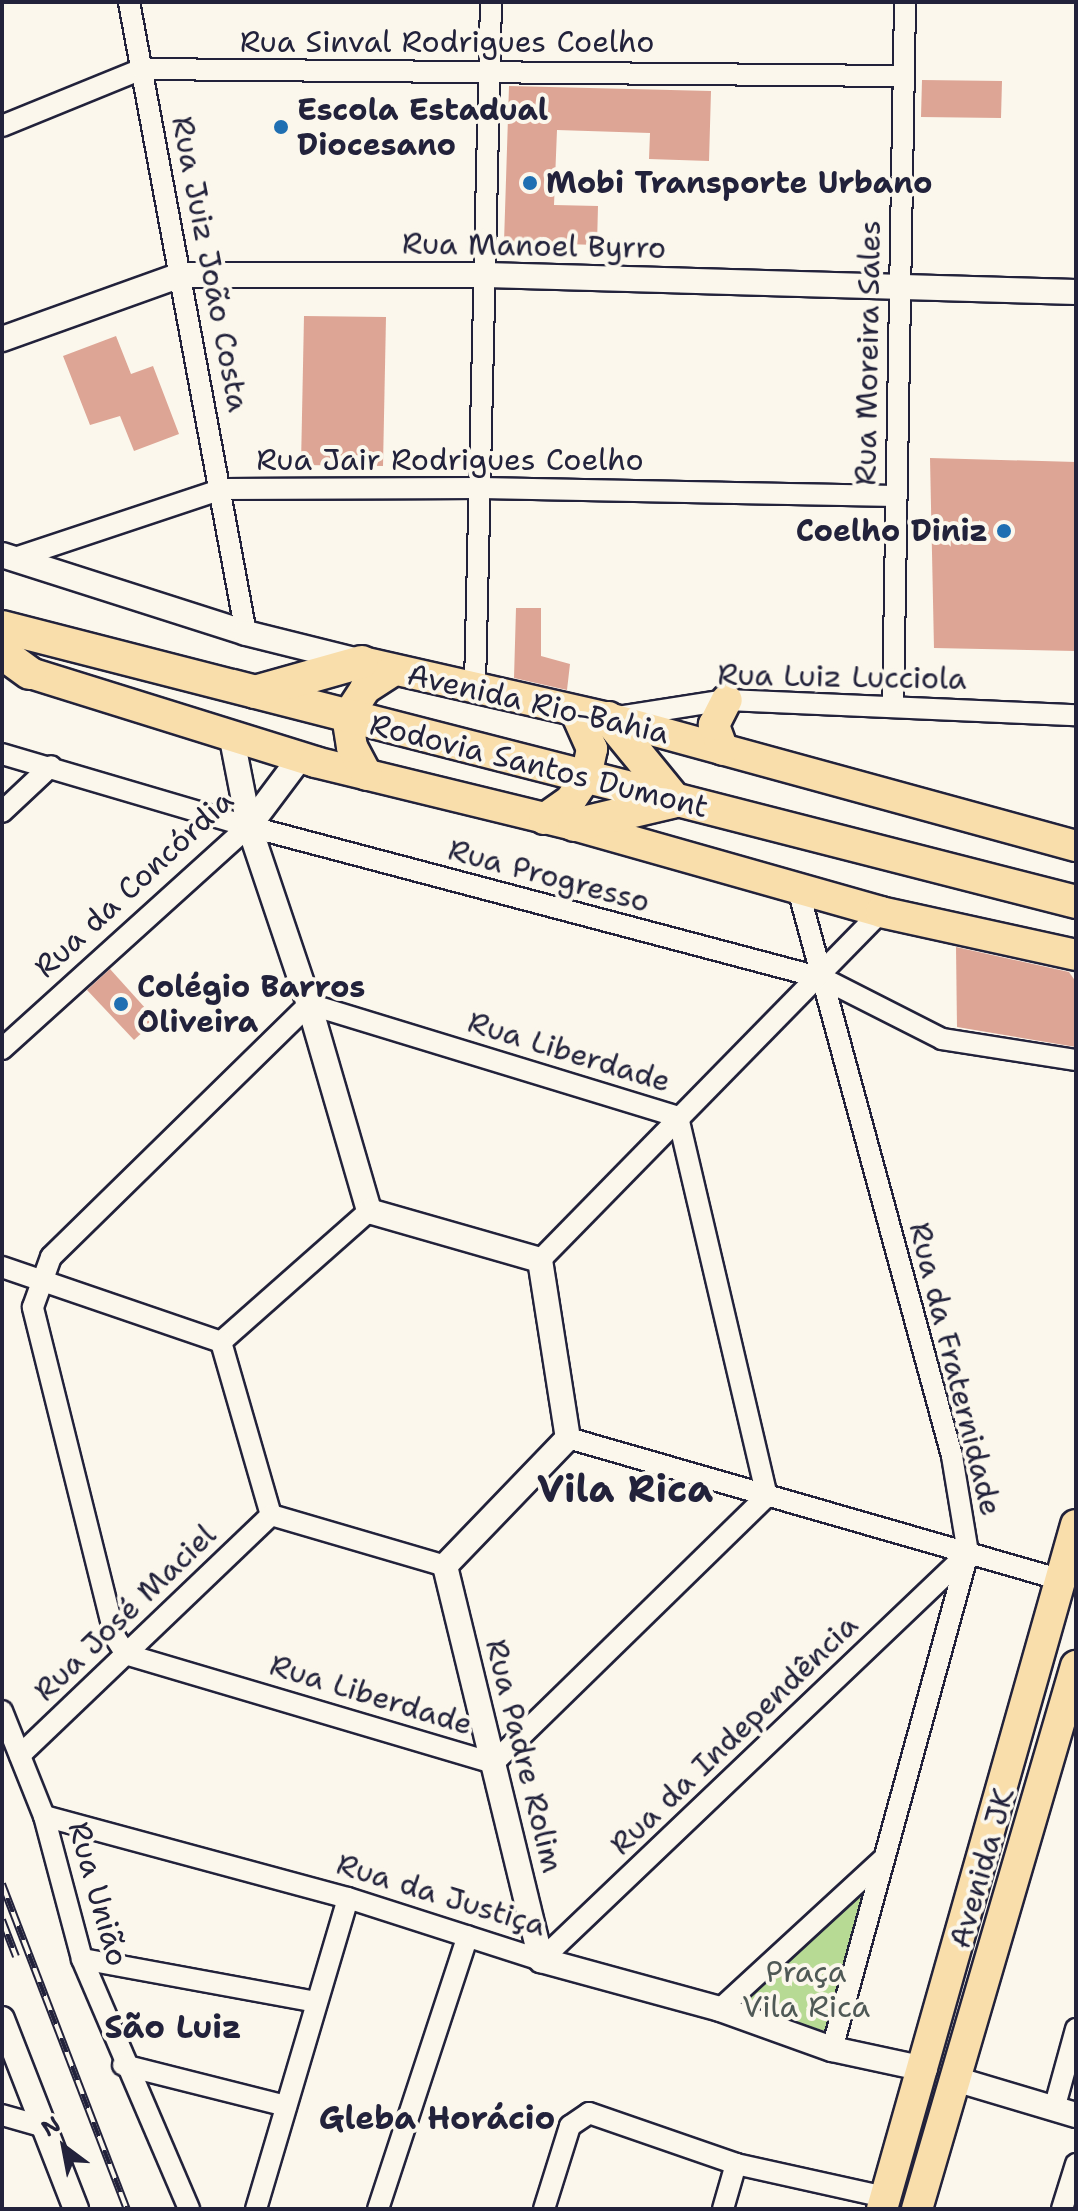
<!DOCTYPE html>
<html>
<head>
<meta charset="utf-8">
<style>
  body { margin:0 }
  #map { position:relative; width:1078px; height:2211px; overflow:hidden; background:#fbf7ec; font-family:"Shantell Sans",sans-serif }
  div>[style] { position:absolute }
  [style*='--x'] { left:calc(var(--x)*1px); top:calc(var(--y)*1px); width:calc(var(--w)*1px); rotate:calc(var(--a)*1deg) }
  .green>* { inset:0; background:#b7da94 }
  .building>* { inset:0; background:#dda595 }
  .roads { filter:drop-shadow(2px 0 #22223b) drop-shadow(-2px 0 #22223b) drop-shadow(0 2px #22223b) drop-shadow(0 -2px #22223b) }
  .minor>* { height:20px; margin:-10px; padding:0 10px; transform-origin:10px; border-radius:10px; background:#fbf7ec }
  .tertiary>* { height:24px; margin:-12px; padding:0 12px; transform-origin:12px; border-radius:12px; background:#fbf7ec }
  .primary>* { height:30px; margin:-15px; padding:0 15px; transform-origin:15px; border-radius:15px; background:#f9deab }
  .trunk>* { height:32px; margin:-16px; padding:0 16px; transform-origin:16px; border-radius:16px; background:#f9deab }
  .rail>* { height:8px; margin-top:-4px; transform-origin:0; background:repeating-linear-gradient(90deg,#fbf7ec 0 15px,#22223b 0 30px); box-sizing:border-box; border-block:2px solid #22223b }
  .dots>* { width:22px; height:22px; translate:-50% -50%; box-sizing:border-box; border:4px solid #fbf7ec; border-radius:50% }
  span { translate:-50% -50%; white-space:nowrap; text-align:center; line-height:1.15; -webkit-text-stroke:8px #fbf7ec; paint-order:stroke }
  .street-label { font-size:30px; color:#22223b }
  .poi-label { font-size:30px; color:#22223b; font-weight:700 }
  .left { translate:0 -50%; text-align:left }
  .right { translate:-100% -50%; text-align:right }
  .park-label { font-size:30px; color:#4f5956 }
  .neighbourhood-label { font-size:32px; color:#22223b; font-weight:700 }
  .district-label { font-size:38px; color:#22223b; font-weight:700 }
  .frame { position:absolute; inset:0; border:4px solid #22223b; pointer-events:none }
  .north { position:absolute; left:24px; top:2107px; width:80px; height:80px; -webkit-text-stroke:6px #fbf7ec; paint-order:stroke; rotate:328deg; font-size:22px; font-weight:700; line-height:32px; text-align:center; color:#22223b }
  .north::after { content:''; display:block; margin:auto; width:28px; height:36px; background:#22223b; clip-path:polygon(50% 0,100% 100%,50% 72%,0 100%) }
</style>
</head>
<body>
<div id="map">
  <div class="green">
    <i style="clip-path:polygon(875px 1874px,829px 2032px,739px 2006px)"></i>
  </div>
  <div class="building">
    <i style="clip-path:polygon(922px 80px,1002px 81px,1001px 118px,921px 117px)"></i>
    <i style="clip-path:polygon(509px 86px,711px 91px,709px 161px,649px 159px,650px 133px,557px 130px,554px 205px,598px 206px,597px 245px,504px 242px)"></i>
    <i style="clip-path:polygon(304px 316px,386px 317px,383px 466px,301px 465px)"></i>
    <i style="clip-path:polygon(116px 336px,131px 374px,153px 366px,179px 434px,134px 451px,120px 416px,90px 425px,63px 356px)"></i>
    <i style="clip-path:polygon(930px 458px,1076px 462px,1075px 651px,934px 648px)"></i>
    <i style="clip-path:polygon(516px 608px,541px 608px,541px 656px,570px 664px,567px 690px,514px 678px)"></i>
    <i style="clip-path:polygon(956px 947px,1069px 972px,1076px 982px,1076px 1047px,957px 1027px)"></i>
    <i style="clip-path:polygon(110px 969px,156px 1020px,134px 1040px,87px 990px)"></i>
  </div>
  <div class="roads">
    <div class="minor">
      <i style="--x:129;--y:2;--w:642;--a:79.5"></i>
      <i style="--x:2;--y:126;--w:151;--a:-22.2"></i>
      <i style="--x:142;--y:69;--w:762;--a:0.53"></i>
      <i style="--x:15;--y:558;--w:219;--a:-18.4"></i>
      <i style="--x:223;--y:489;--w:258;--a:-0.2"></i>
      <i style="--x:481;--y:488;--w:415;--a:1.1"></i>
      <i style="--x:475;--y:685;--w:683;--a:-88.66"></i>
      <i style="--x:893;--y:705;--w:703;--a:-89.02"></i>
      <i style="--x:618;--y:717;--w:110;--a:-8.9"></i>
      <i style="--x:727;--y:700;--w:349;--a:2.5"></i>
      <i style="--x:2;--y:754;--w:248;--a:16.4"></i>
      <i style="--x:240;--y:824;--w:602;--a:14.82"></i>
      <i style="--x:822;--y:978;--w:135;--a:26.9"></i>
      <i style="--x:942;--y:1039;--w:136;--a:8.9"></i>
      <i style="--x:2;--y:812;--w:67;--a:-43.2"></i>
      <i style="--x:798;--y:889;--w:588;--a:74.8"></i>
      <i style="--x:952;--y:1456;--w:98;--a:80.6"></i>
      <i style="--x:968;--y:1553;--w:514;--a:105.33"></i>
      <i style="--x:309;--y:1004;--w:386;--a:17"></i>
      <i style="--x:678;--y:1117;--w:389;--a:76.8"></i>
      <i style="--x:767;--y:1496;--w:383;--a:135.7"></i>
      <i style="--x:493;--y:1763;--w:383;--a:-163.5"></i>
      <i style="--x:126;--y:1654;--w:20;--a:-123"></i>
      <i style="--x:115;--y:1637;--w:340;--a:-104"></i>
      <i style="--x:33;--y:1307;--w:53;--a:-70.2"></i>
      <i style="--x:51;--y:1257;--w:361;--a:-44.4"></i>
      <i style="--x:2;--y:1049;--w:333;--a:-42.1"></i>
      <i style="--x:369;--y:1211;--w:198;--a:138.5"></i>
      <i style="--x:221;--y:1342;--w:180;--a:73.9"></i>
      <i style="--x:271;--y:1515;--w:181;--a:16.3"></i>
      <i style="--x:540;--y:1260;--w:487;--a:-45.6"></i>
      <i style="--x:2;--y:1267;--w:231;--a:18.9"></i>
      <i style="--x:568;--y:1438;--w:514;--a:16.04"></i>
      <i style="--x:2;--y:1711;--w:113;--a:68.2"></i>
      <i style="--x:44;--y:1816;--w:315;--a:15.1"></i>
      <i style="--x:348;--y:1898;--w:203;--a:17.8"></i>
      <i style="--x:541;--y:1960;--w:590;--a:-43.63"></i>
      <i style="--x:20;--y:1755;--w:347;--a:-43.7"></i>
      <i style="--x:44;--y:1816;--w:148;--a:75.1"></i>
      <i style="--x:82;--y:1959;--w:272;--a:66.8"></i>
      <i style="--x:82;--y:1959;--w:238;--a:10.4"></i>
      <i style="--x:720;--y:2009;--w:223;--a:-42.6"></i>
      <i style="--x:123;--y:2065;--w:168;--a:14.1"></i>
      <i style="--x:1054;--y:2109;--w:83;--a:-74.6"></i>
      <i style="--x:2;--y:2115;--w:41;--a:15.8"></i>
      <i style="--x:256;--y:2209;--w:324;--a:-73.5"></i>
      <i style="--x:378;--y:2209;--w:287;--a:-71.8"></i>
      <i style="--x:544;--y:2209;--w:87;--a:-72.6"></i>
      <i style="--x:570;--y:2126;--w:23;--a:-34"></i>
      <i style="--x:589;--y:2113;--w:156;--a:19.1"></i>
      <i style="--x:736;--y:2164;--w:153;--a:12.5"></i>
      <i style="--x:723;--y:2209;--w:47;--a:-73.9"></i>
      <i style="--x:1062;--y:2209;--w:47;--a:-72.7"></i>
    </div>
    <div class="tertiary">
      <i style="--x:2;--y:339;--w:190;--a:-19.7"></i>
      <i style="--x:181;--y:275;--w:305;--a:0"></i>
      <i style="--x:486;--y:275;--w:590;--a:1.65"></i>
      <i style="--x:2;--y:555;--w:256;--a:17.7"></i>
      <i style="--x:246;--y:633;--w:120;--a:14"></i>
      <i style="--x:232;--y:739;--w:89;--a:78.9"></i>
      <i style="--x:249;--y:826;--w:188;--a:71.4"></i>
      <i style="--x:309;--y:1004;--w:216;--a:73.8"></i>
      <i style="--x:369;--y:1211;--w:178;--a:16"></i>
      <i style="--x:540;--y:1260;--w:180;--a:81.1"></i>
      <i style="--x:568;--y:1438;--w:178;--a:133.9"></i>
      <i style="--x:445;--y:1566;--w:406;--a:76.3"></i>
      <i style="--x:541;--y:1960;--w:186;--a:15.3"></i>
      <i style="--x:720;--y:2009;--w:119;--a:19.7"></i>
      <i style="--x:832;--y:2049;--w:95;--a:12.1"></i>
      <i style="--x:249;--y:826;--w:85;--a:-53.1"></i>
      <i style="--x:2;--y:2019;--w:204;--a:68.7"></i>
      <i style="--x:955;--y:2079;--w:126;--a:16.6"></i>
    </div>
    <div class="primary">
      <i style="--x:362;--y:662;--w:252;--a:12.8"></i>
      <i style="--x:608;--y:718;--w:485;--a:15.3"></i>
      <i style="--x:30;--y:673;--w:299;--a:17.3"></i>
      <i style="--x:315;--y:762;--w:267;--a:13.7"></i>
      <i style="--x:574;--y:825;--w:319;--a:15.8"></i>
      <i style="--x:881;--y:912;--w:200;--a:12.4"></i>
      <i style="--x:723;--y:750;--w:27;--a:-110"></i>
      <i style="--x:714;--y:725;--w:28;--a:-63"></i>
      <i style="--x:367;--y:775;--w:32;--a:-118"></i>
      <i style="--x:352;--y:747;--w:30;--a:-99"></i>
      <i style="--x:347;--y:717;--w:33;--a:-57"></i>
      <i style="--x:365;--y:689;--w:35;--a:-33"></i>
      <i style="--x:544;--y:819;--w:32;--a:-35"></i>
      <i style="--x:570;--y:801;--w:29;--a:-56"></i>
      <i style="--x:586;--y:777;--w:29;--a:-78"></i>
      <i style="--x:592;--y:749;--w:39;--a:-114"></i>
      <i style="--x:882;--y:2209;--w:711;--a:-74.17"></i>
      <i style="--x:917;--y:2209;--w:566;--a:-73.68"></i>
    </div>
    <div class="trunk">
      <i style="--x:2;--y:627;--w:1109;--a:14.36"></i>
      <i style="--x:2;--y:653;--w:34;--a:36"></i>
      <i style="--x:255;--y:692;--w:111;--a:-15.7"></i>
      <i style="--x:608;--y:718;--w:107;--a:50.7"></i>
      <i style="--x:574;--y:825;--w:101;--a:-13.2"></i>
    </div>
  </div>
  <div class="rail">
    <i style="--x:2;--y:1884;--w:348;--a:69"></i>
    <i style="--x:2;--y:1920;--w:39;--a:69"></i>
  </div>
  <div class="dots">
    <i style="left:281px;top:127px;background:#1f6fb2"></i>
    <i style="left:530px;top:183px;background:#1f6fb2"></i>
    <i style="left:1004px;top:531px;background:#1f6fb2"></i>
    <i style="left:121px;top:1004px;background:#1f6fb2"></i>
  </div>
  <div class="street-label">
    <span style="left:447px;top:42px">Rua Sinval Rodrigues Coelho</span>
    <span style="left:534px;top:246px;rotate:1deg">Rua Manoel Byrro</span>
    <span style="left:210px;top:264px;rotate:79deg">Rua Juiz João Costa</span>
    <span style="left:868px;top:353px;rotate:-89deg">Rua Moreira Sales</span>
    <span style="left:450px;top:460px">Rua Jair Rodrigues Coelho</span>
    <span style="left:842px;top:677px;rotate:1deg">Rua Luiz Lucciola</span>
    <span style="left:538px;top:704px;rotate:13deg">Avenida Rio-Bahia</span>
    <span style="left:539px;top:766px;rotate:14deg">Rodovia Santos Dumont</span>
    <span style="left:549px;top:876px;rotate:15deg">Rua Progresso</span>
    <span style="left:134px;top:884px;rotate:-43deg">Rua da Concórdia</span>
    <span style="left:569px;top:1052px;rotate:17deg">Rua Liberdade</span>
    <span style="left:955px;top:1369px;rotate:76deg">Rua da Fraternidade</span>
    <span style="left:125px;top:1613px;rotate:-44deg">Rua José Maciel</span>
    <span style="left:371px;top:1695px;rotate:17deg">Rua Liberdade</span>
    <span style="left:734px;top:1735px;rotate:-44deg">Rua da Independência</span>
    <span style="left:524px;top:1756px;rotate:76deg">Rua Padre Rolim</span>
    <span style="left:982px;top:1868px;rotate:-74deg">Avenida JK</span>
    <span style="left:98px;top:1894px;rotate:74deg">Rua União</span>
    <span style="left:441px;top:1895px;rotate:17deg">Rua da Justiça</span>
  </div>
  <div class="poi-label">
    <span class="left" style="left:297px;top:127px">Escola Estadual<br>Diocesano</span>
    <span class="left" style="left:546px;top:183px">Mobi Transporte Urbano</span>
    <span class="right" style="left:988px;top:531px">Coelho Diniz</span>
    <span class="left" style="left:137px;top:1004px">Colégio Barros<br>Oliveira</span>
  </div>
  <div class="park-label">
    <span style="left:806px;top:1989px">Praça<br>Vila Rica</span>
  </div>
  <div class="neighbourhood-label">
    <span style="left:173px;top:2027px">São Luiz</span>
    <span style="left:437px;top:2118px">Gleba Horácio</span>
  </div>
  <div class="district-label">
    <span style="left:625px;top:1489px">Vila Rica</span>
  </div>
  <div class="frame"></div>
  <div class="north">N</div>
</div>
</body>
</html>
